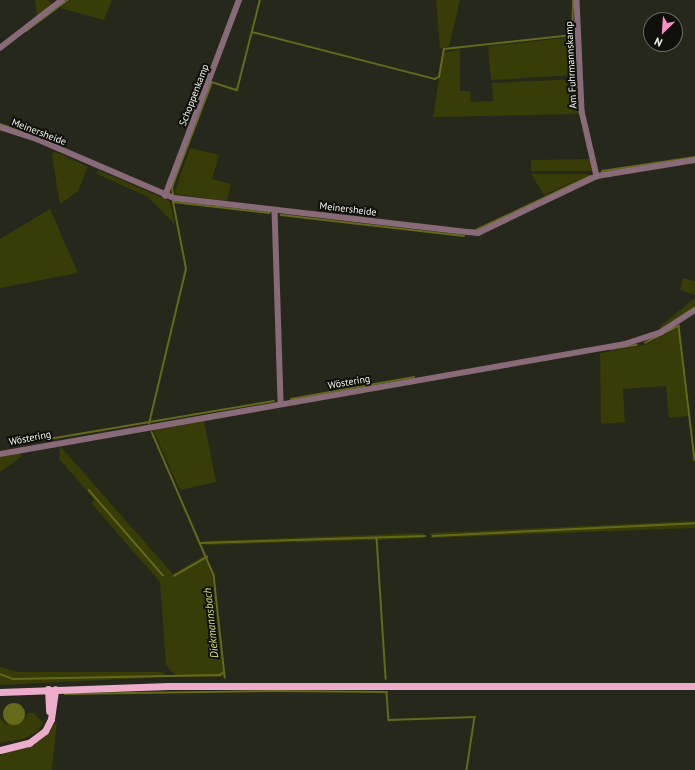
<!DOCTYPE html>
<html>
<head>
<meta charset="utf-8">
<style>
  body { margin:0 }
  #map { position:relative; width:695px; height:770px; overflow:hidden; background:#26281c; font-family:"PT Sans",sans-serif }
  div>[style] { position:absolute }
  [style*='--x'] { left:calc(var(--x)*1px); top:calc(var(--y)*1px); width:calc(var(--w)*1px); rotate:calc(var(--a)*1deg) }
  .green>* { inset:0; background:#383c06 }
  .water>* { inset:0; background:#646a1a }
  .round { border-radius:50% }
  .stream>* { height:1.5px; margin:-0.75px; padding:0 0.75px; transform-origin:0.75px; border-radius:0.75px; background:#646a1a }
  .minor>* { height:5.5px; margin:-2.75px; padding:0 2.75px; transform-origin:2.75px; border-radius:2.75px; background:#896a78 }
  .major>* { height:7px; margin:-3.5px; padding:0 3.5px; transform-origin:3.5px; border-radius:3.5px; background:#edaccb }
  span { translate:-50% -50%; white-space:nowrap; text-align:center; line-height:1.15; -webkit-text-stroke:4px #0f100b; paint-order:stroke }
  .street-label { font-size:10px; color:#f3f4ec }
  .water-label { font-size:11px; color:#dae47a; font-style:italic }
  .north { position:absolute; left:643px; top:12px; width:40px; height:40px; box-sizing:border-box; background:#0f100b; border:1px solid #6a6b65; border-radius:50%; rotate:205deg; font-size:11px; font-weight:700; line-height:16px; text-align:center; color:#f3f4ec }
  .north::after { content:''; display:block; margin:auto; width:14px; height:18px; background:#fa8fc6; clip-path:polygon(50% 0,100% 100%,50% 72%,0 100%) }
</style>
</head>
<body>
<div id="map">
  <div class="green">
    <i style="clip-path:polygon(35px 0,48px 0,53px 5px,37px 17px)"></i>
    <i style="clip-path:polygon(71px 0,112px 0,104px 20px,60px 8px)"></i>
    <i style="clip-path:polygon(436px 0,460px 0,449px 46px,440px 49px)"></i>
    <i style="clip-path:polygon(574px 37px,576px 75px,491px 80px,488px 46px)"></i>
    <i style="clip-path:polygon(460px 49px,460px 91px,470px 91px,471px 102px,493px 101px,492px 83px,576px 79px,579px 114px,433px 117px,443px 53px)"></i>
    <i style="clip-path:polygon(190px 148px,219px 155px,212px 179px,231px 184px,227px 201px,174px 194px)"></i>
    <i style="clip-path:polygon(54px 151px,88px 167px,78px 191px,60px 204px,52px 156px)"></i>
    <i style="clip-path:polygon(590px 159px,593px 171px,531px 171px,531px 160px)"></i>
    <i style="clip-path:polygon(98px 170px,170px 201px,175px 225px,148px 197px,97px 174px)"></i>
    <i style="clip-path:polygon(531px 174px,588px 174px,587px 176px,544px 195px)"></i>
    <i style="clip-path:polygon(50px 209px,78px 273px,0 288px,0 239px)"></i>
    <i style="clip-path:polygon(683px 278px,695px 281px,695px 295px,680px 290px)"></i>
    <i style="clip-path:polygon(695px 298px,695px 308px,661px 331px,659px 327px)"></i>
    <i style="clip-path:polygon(678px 328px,688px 416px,669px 418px,666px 386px,623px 389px,625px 422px,601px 424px,600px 353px,645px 345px)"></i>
    <i style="clip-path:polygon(204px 421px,216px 482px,180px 490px,153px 430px)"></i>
    <i style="clip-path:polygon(60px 446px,173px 574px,204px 556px,212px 576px,223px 677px,177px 677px,166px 665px,160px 582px,91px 503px,95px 500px,59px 459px)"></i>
    <i style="clip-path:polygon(20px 452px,21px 457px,0 472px,0 456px)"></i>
    <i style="clip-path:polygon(695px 521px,695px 528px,431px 538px,430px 533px)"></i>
    <i style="clip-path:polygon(423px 533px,424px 538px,375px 540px,205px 545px,204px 541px)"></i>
    <i style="clip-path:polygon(0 667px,18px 672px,163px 672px,167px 677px,0 685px)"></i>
    <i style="clip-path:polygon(28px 713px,34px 713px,43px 723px,37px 732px,23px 739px,0 743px,0 718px,6px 724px,17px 724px,24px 720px)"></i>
    <i style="clip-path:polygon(57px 722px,52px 770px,0 770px,0 755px,34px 744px)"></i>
  </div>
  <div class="water">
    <i class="round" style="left:3px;top:703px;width:22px;height:22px"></i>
  </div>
  <div class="stream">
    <i style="--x:26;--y:31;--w:52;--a:-36.4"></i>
    <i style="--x:252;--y:32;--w:189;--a:14.4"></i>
    <i style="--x:435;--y:79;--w:4;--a:-27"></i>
    <i style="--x:439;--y:77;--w:28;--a:-80"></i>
    <i style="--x:444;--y:49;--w:129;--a:-6.2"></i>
    <i style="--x:572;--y:35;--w:35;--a:-88"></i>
    <i style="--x:0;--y:124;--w:36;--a:18"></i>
    <i style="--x:602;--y:171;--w:94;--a:-8.6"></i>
    <i style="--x:173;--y:196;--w:9;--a:-96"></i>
    <i style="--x:172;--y:187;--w:112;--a:-69.1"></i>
    <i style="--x:212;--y:82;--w:26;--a:18"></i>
    <i style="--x:237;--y:90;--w:93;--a:-75.7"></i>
    <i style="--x:281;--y:215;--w:184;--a:6.5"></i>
    <i style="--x:476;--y:230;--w:126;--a:-25.3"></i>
    <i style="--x:645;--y:343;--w:38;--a:-27"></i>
    <i style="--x:679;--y:326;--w:135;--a:83.2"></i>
    <i style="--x:611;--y:349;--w:26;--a:-9"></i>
    <i style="--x:291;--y:399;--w:125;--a:-10.1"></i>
    <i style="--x:149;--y:424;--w:159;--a:-76.6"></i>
    <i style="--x:186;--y:269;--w:68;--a:-101"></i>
    <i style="--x:173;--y:202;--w:97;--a:6.5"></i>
    <i style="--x:152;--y:432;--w:156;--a:66.6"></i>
    <i style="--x:214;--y:575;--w:103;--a:83.8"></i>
    <i style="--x:43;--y:440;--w:234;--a:-9.6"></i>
    <i style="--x:89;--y:490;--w:113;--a:49"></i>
    <i style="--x:433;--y:536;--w:262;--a:-2.8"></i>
    <i style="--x:377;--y:538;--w:141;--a:86.3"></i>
    <i style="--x:201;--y:543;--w:224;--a:-1.8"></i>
    <i style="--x:174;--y:576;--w:38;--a:-30"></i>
    <i style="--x:0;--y:674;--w:14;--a:21"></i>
    <i style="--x:13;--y:679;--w:207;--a:-1.1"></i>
    <i style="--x:220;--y:675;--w:5;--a:-37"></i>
    <i style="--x:387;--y:693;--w:27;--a:86"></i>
    <i style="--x:389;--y:720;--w:86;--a:-2"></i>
    <i style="--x:475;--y:717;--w:54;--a:98.6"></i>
    <i style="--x:65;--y:694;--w:210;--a:-0.8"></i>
    <i style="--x:275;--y:691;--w:112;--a:0.5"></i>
  </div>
  <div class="minor">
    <i style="--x:577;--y:0;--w:111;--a:87.4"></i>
    <i style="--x:582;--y:111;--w:67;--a:77"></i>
    <i style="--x:0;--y:48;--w:78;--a:-37.7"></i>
    <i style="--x:0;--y:127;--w:39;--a:18"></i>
    <i style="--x:37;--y:139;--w:149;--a:23.3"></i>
    <i style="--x:174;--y:198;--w:297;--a:6.6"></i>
    <i style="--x:469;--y:232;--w:9;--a:6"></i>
    <i style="--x:478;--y:233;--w:132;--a:-25.6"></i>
    <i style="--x:597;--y:176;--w:99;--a:-9.3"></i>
    <i style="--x:165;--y:196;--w:210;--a:-69.3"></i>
    <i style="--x:275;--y:210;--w:193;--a:88.2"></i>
    <i style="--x:0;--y:454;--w:635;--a:-9.98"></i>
    <i style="--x:625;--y:344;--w:38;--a:-18"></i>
    <i style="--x:661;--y:332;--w:40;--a:-32.9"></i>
  </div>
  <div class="major">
    <i style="--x:48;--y:689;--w:22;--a:87"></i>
    <i style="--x:0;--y:692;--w:169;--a:-2"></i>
    <i style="--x:169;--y:686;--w:526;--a:0"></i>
    <i style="--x:0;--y:750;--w:30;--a:-14"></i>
    <i style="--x:29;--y:743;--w:20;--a:-37"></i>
    <i style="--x:45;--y:731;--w:13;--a:-63"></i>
    <i style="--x:51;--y:719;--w:30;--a:-82"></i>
  </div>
  <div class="street-label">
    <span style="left:571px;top:65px;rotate:-93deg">Am Fuhrmannskamp</span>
    <span style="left:194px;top:95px;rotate:-69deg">Schoppenkamp</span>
    <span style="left:39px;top:132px;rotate:21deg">Meinersheide</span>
    <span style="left:348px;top:209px;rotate:7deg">Meinersheide</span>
    <span style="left:349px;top:382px;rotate:-10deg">Wöstering</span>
    <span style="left:30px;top:438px;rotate:-11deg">Wöstering</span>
  </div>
  <div class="water-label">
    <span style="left:211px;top:623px;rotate:-96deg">Diekmannsbach</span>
  </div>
  <div class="north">N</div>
</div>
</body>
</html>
